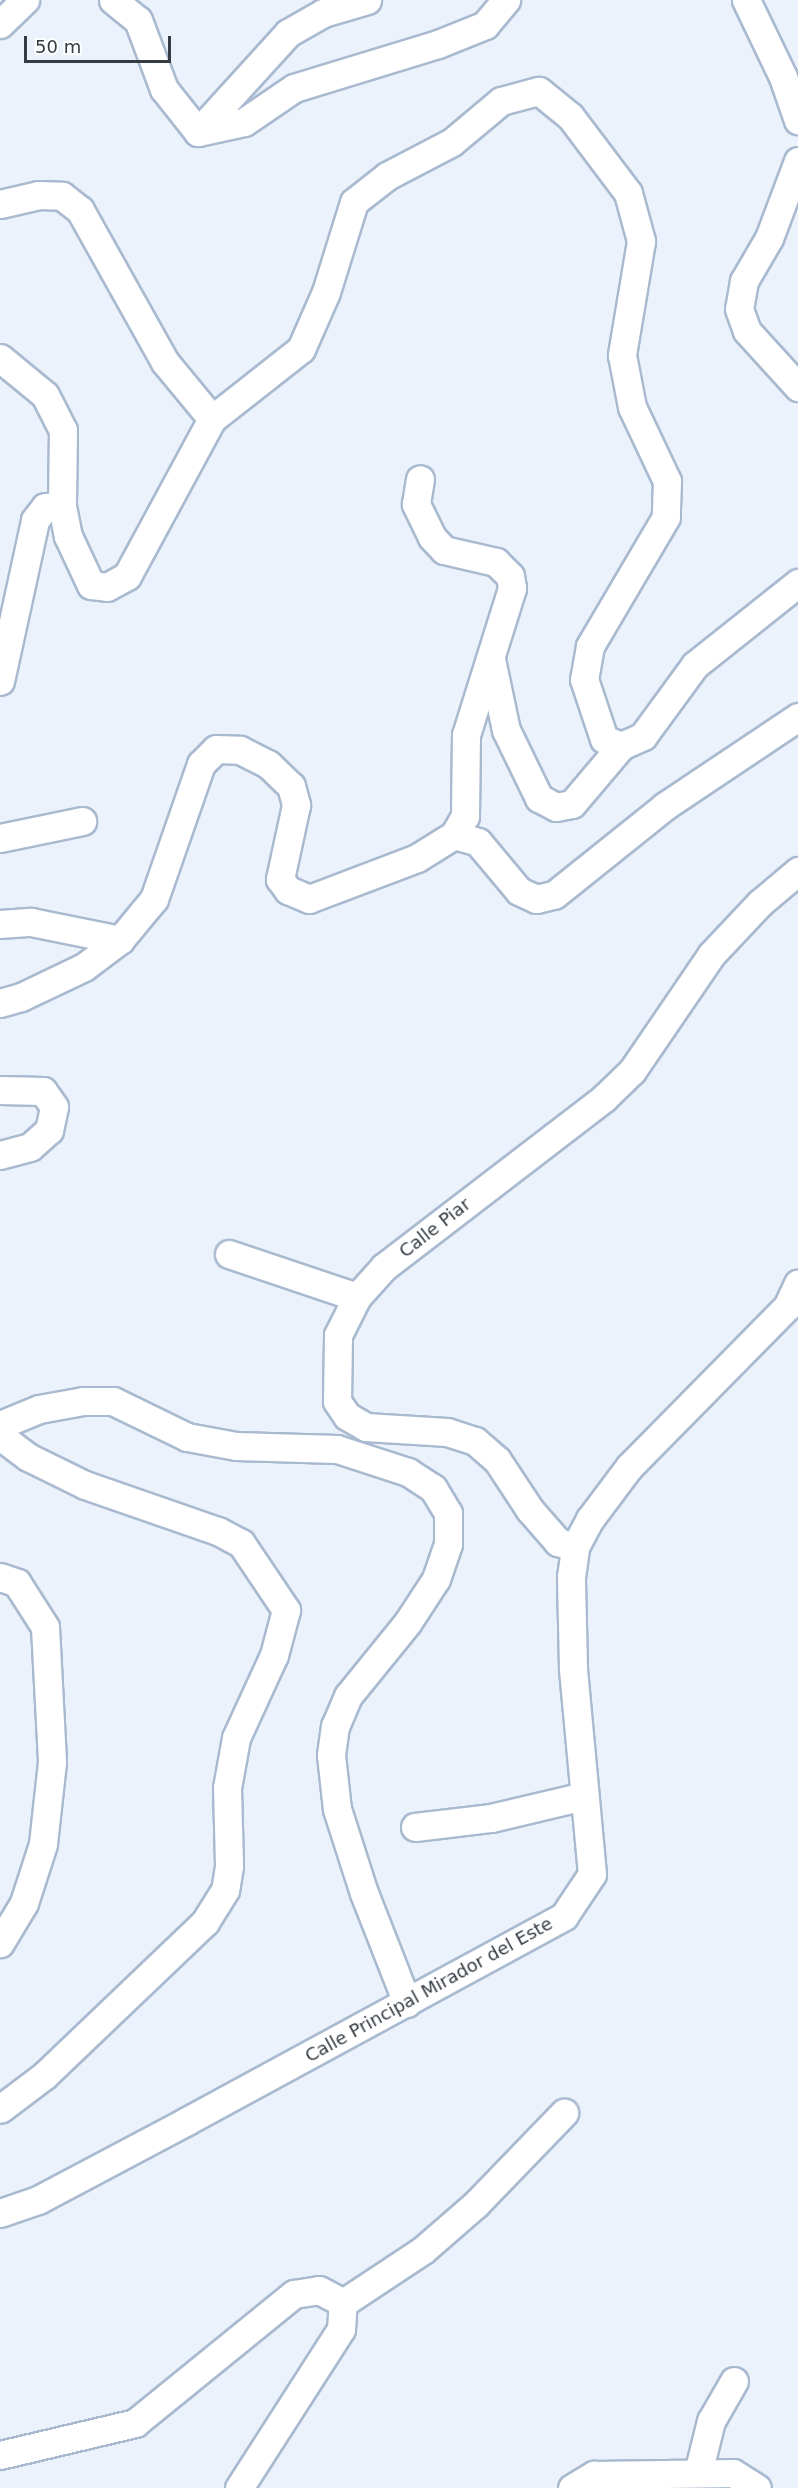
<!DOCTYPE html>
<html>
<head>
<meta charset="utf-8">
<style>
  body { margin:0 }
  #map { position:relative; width:798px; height:2488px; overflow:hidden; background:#ebf2fb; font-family:"DejaVu Sans",sans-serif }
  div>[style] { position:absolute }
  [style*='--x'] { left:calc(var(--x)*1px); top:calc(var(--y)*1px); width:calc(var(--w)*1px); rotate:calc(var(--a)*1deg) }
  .roads { filter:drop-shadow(2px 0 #a9bad0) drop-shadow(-2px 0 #a9bad0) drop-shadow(0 2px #a9bad0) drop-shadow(0 -2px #a9bad0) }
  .minor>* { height:27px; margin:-13.5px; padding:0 13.5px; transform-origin:13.5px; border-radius:13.5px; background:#fff }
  span { translate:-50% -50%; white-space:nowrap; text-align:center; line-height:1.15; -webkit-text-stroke:6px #fff; paint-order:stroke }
  .street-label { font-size:18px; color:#333b43 }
  .scale { position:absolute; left:24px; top:36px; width:147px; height:27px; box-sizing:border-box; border:3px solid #333b43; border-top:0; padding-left:8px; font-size:18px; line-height:21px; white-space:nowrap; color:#333b43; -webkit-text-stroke:4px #fff; paint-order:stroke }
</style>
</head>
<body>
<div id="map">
  <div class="roads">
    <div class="minor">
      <i style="--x:113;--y:0;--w:32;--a:39"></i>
      <i style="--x:138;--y:20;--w:74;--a:69.4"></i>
      <i style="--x:164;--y:89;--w:55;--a:51.7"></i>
      <i style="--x:198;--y:132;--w:47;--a:-12.3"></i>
      <i style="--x:244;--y:122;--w:60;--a:-34.2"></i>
      <i style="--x:294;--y:88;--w:151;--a:-17"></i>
      <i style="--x:438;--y:44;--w:51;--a:-22"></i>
      <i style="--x:485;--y:25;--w:33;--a:-50"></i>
      <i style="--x:746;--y:0;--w:85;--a:64.3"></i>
      <i style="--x:783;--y:77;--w:46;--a:70.8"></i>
      <i style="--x:0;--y:24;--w:35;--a:-44"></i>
      <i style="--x:198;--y:132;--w:134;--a:-47.7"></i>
      <i style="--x:288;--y:33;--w:40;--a:-29.7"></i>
      <i style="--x:323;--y:13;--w:46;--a:-16.5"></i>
      <i style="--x:798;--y:161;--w:82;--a:110.6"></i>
      <i style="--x:769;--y:238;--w:50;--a:120.2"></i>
      <i style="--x:744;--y:281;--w:28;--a:100"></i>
      <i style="--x:739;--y:309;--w:23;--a:70"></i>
      <i style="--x:747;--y:331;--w:76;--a:47.7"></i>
      <i style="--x:0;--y:204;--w:39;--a:-13"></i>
      <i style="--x:38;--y:195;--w:24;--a:2"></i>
      <i style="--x:62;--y:196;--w:23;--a:38"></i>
      <i style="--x:80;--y:210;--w:174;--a:60.8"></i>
      <i style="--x:165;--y:362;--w:74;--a:50.5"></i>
      <i style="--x:0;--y:358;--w:58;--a:39.4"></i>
      <i style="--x:45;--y:395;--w:39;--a:63"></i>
      <i style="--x:63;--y:430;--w:76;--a:90.8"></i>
      <i style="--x:491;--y:659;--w:73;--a:78.1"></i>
      <i style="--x:506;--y:730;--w:76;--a:64.1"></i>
      <i style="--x:539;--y:798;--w:19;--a:28"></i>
      <i style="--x:556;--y:807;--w:16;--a:-11"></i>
      <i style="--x:572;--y:804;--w:76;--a:-49.8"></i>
      <i style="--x:0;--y:681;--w:165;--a:-77.7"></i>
      <i style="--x:35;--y:520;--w:16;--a:-52"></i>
      <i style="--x:45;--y:507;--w:17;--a:-3"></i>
      <i style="--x:62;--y:506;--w:31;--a:79"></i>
      <i style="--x:68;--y:536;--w:54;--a:64.9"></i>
      <i style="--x:91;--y:585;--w:16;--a:7"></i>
      <i style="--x:107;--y:587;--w:23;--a:-29"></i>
      <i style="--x:127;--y:576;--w:179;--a:-61.6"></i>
      <i style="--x:212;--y:419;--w:113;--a:-38.2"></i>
      <i style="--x:301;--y:349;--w:62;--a:-66.3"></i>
      <i style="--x:326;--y:292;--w:94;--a:-72.7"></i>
      <i style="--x:354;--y:202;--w:42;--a:-38.2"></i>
      <i style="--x:387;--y:176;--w:73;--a:-27.6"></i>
      <i style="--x:452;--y:142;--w:64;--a:-39.9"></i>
      <i style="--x:501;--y:101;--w:39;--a:-15"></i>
      <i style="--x:539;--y:91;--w:40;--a:39"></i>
      <i style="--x:570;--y:116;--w:96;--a:53"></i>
      <i style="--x:628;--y:193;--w:50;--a:74.8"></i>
      <i style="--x:641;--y:241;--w:116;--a:99.5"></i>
      <i style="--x:622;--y:355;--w:53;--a:79.1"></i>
      <i style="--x:632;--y:407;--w:82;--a:64.7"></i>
      <i style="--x:667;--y:481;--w:36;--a:92"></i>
      <i style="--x:666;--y:517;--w:150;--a:120.5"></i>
      <i style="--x:590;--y:646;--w:34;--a:100"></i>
      <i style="--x:584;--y:679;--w:63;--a:71.6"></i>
      <i style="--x:604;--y:739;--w:18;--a:22"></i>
      <i style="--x:621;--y:746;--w:24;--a:-24"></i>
      <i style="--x:643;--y:736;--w:88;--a:-53.8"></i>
      <i style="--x:695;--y:665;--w:132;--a:-38.5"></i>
      <i style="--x:454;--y:835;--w:25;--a:16"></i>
      <i style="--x:478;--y:842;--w:64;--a:50.1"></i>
      <i style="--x:519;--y:891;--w:19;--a:25"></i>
      <i style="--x:536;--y:899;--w:18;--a:-13"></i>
      <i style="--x:554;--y:895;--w:142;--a:-38.7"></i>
      <i style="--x:665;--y:806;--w:160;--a:-33.8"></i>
      <i style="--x:0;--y:838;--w:84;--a:-11.7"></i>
      <i style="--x:0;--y:924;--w:31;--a:-4"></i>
      <i style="--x:31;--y:922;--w:91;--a:11.4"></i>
      <i style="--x:120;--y:940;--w:45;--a:143.1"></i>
      <i style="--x:84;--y:967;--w:70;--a:154.5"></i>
      <i style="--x:21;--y:997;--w:22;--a:164"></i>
      <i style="--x:120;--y:940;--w:53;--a:-50.3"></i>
      <i style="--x:154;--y:899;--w:143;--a:-70.8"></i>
      <i style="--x:201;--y:764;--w:21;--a:-45"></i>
      <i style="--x:216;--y:749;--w:24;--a:2"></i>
      <i style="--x:240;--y:750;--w:31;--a:27"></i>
      <i style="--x:268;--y:764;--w:32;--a:44"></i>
      <i style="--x:291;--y:786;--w:20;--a:75"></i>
      <i style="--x:296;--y:805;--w:76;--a:102.2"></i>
      <i style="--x:280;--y:879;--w:14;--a:54"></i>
      <i style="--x:288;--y:890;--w:23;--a:23"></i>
      <i style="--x:309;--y:899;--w:116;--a:-20.8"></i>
      <i style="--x:417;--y:858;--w:44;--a:-31.9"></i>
      <i style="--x:454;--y:835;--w:22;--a:-60"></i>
      <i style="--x:465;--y:816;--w:81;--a:-89.3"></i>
      <i style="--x:466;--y:735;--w:154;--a:-72.6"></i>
      <i style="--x:512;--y:588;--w:12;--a:-99"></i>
      <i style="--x:510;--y:576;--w:20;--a:-135"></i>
      <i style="--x:496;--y:562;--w:53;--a:-167"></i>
      <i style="--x:444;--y:550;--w:18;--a:-133"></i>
      <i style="--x:432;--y:537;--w:37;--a:-116"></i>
      <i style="--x:416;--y:504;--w:25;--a:-81"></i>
      <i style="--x:0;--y:1090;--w:43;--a:1.3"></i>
      <i style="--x:43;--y:1091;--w:19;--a:55"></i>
      <i style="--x:54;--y:1107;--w:24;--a:102"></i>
      <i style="--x:49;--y:1130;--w:25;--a:138"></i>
      <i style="--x:30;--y:1147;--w:31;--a:165"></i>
      <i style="--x:229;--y:1254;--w:135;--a:18.6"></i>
      <i style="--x:0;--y:1425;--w:42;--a:-22.3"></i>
      <i style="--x:39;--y:1409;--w:45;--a:-10.3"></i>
      <i style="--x:83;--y:1401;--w:30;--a:0"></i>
      <i style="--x:113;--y:1401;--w:82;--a:25.9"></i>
      <i style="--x:187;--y:1437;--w:50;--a:10.4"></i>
      <i style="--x:236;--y:1446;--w:101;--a:1.7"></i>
      <i style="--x:337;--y:1449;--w:75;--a:17.9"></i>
      <i style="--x:408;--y:1472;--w:30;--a:33"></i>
      <i style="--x:433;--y:1488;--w:29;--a:59"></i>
      <i style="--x:448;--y:1513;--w:31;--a:90"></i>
      <i style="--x:448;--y:1544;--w:37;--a:109"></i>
      <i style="--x:436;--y:1579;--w:51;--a:123.1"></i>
      <i style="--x:408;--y:1622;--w:95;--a:129"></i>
      <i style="--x:348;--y:1696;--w:33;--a:113"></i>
      <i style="--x:335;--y:1726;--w:29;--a:98"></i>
      <i style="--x:331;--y:1755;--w:54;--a:83.7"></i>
      <i style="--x:337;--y:1809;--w:88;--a:72.2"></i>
      <i style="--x:364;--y:1893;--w:118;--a:68.6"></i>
      <i style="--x:0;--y:1436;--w:35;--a:37"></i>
      <i style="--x:28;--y:1457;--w:64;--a:26.2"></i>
      <i style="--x:85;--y:1485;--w:141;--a:19.1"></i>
      <i style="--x:218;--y:1531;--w:26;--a:28"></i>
      <i style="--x:241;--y:1543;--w:81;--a:56.1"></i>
      <i style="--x:286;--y:1610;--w:47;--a:104.9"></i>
      <i style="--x:274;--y:1655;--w:91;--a:114.6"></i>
      <i style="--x:236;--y:1738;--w:51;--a:100.2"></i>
      <i style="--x:227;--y:1788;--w:78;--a:88.5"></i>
      <i style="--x:229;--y:1866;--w:24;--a:99"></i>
      <i style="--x:225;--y:1890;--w:38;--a:122"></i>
      <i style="--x:205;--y:1922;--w:221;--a:136.3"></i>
      <i style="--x:45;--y:2075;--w:56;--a:142.9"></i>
      <i style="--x:575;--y:1547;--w:18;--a:-164"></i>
      <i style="--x:558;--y:1542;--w:43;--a:-131.2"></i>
      <i style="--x:530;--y:1510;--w:60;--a:-123.4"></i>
      <i style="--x:497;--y:1460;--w:29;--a:-139"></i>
      <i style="--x:475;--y:1441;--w:29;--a:-162"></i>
      <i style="--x:447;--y:1432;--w:81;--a:-176.5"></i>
      <i style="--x:366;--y:1427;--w:22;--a:-150"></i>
      <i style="--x:347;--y:1416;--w:18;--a:-124"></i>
      <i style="--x:337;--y:1401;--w:66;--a:-89.1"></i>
      <i style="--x:338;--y:1335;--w:42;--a:-63.4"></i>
      <i style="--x:357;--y:1297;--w:40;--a:-48"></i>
      <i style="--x:384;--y:1267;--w:277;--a:-37.5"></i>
      <i style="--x:604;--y:1098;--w:39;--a:-44"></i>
      <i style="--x:632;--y:1071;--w:140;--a:-55.7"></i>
      <i style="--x:711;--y:955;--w:71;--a:-46.7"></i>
      <i style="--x:760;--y:903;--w:50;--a:-40.1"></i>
      <i style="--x:0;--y:1577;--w:18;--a:19"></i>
      <i style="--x:17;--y:1583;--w:52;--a:57.5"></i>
      <i style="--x:45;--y:1627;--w:135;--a:87"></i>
      <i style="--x:52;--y:1762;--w:82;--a:96.3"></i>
      <i style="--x:43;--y:1844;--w:62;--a:107.9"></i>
      <i style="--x:24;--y:1903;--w:47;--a:121"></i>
      <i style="--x:415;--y:1827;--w:77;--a:-6.8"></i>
      <i style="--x:491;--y:1818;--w:96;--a:-13.3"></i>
      <i style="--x:0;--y:2213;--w:40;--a:-18.9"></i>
      <i style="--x:38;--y:2200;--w:169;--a:-27.9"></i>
      <i style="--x:187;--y:2121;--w:429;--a:-28.5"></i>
      <i style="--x:564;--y:1916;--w:50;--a:-56.3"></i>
      <i style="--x:592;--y:1874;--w:207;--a:-95.3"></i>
      <i style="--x:573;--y:1668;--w:91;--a:-91.3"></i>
      <i style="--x:571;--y:1577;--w:30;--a:-82"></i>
      <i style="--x:575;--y:1547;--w:32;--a:-62"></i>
      <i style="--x:590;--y:1519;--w:65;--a:-53.1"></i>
      <i style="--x:629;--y:1467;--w:225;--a:-45.4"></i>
      <i style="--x:787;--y:1307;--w:26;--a:-65"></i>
      <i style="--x:343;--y:2303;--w:96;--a:-33.5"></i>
      <i style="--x:423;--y:2250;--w:70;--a:-41"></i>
      <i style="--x:476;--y:2204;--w:127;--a:-46"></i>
      <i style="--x:0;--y:2455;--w:139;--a:-13.3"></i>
      <i style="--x:135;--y:2423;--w:205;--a:-39.1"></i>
      <i style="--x:294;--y:2294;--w:25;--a:-9"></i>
      <i style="--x:319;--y:2290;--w:27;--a:28"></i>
      <i style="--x:698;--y:2473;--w:54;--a:-76"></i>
      <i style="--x:711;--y:2421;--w:46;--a:-60.1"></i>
      <i style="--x:239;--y:2488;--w:189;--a:-57.3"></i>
      <i style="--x:341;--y:2329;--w:26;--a:-86"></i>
      <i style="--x:572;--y:2488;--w:26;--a:-31"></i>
      <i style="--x:594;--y:2475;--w:139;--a:-0.8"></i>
      <i style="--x:733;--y:2473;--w:28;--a:32"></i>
    </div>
  </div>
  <div class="street-label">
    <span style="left:435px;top:1228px;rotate:-38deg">Calle Piar</span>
    <span style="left:429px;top:1990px;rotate:-29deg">Calle Principal Mirador del Este</span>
  </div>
  <div class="scale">50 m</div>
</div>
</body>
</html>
